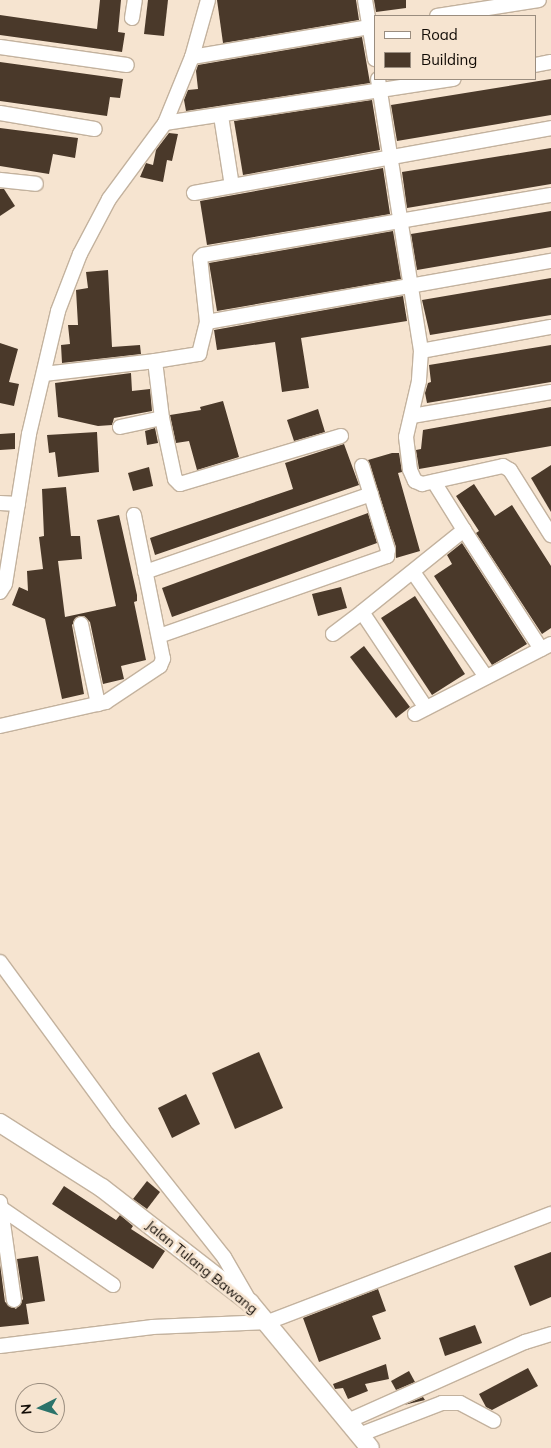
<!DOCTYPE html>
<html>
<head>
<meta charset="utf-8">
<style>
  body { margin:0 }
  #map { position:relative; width:551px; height:1448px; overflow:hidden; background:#f6e4d0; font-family:Mulish,sans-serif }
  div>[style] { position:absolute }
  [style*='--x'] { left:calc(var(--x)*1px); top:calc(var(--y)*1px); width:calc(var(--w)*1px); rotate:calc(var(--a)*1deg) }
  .building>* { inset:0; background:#4a392a }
  .roads { filter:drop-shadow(1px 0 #c3b29e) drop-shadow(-1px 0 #c3b29e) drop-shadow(0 1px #c3b29e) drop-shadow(0 -1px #c3b29e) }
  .minor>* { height:14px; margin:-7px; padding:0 7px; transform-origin:7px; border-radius:7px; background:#fff }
  .tertiary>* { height:18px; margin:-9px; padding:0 9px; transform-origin:9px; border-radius:9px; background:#fff }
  span { translate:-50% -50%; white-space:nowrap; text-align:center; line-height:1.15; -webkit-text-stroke:5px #f6e4d0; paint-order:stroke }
  .street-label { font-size:14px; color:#110b05 }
  .legend { position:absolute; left:374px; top:15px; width:162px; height:65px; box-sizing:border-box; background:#f6e4d0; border:1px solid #9a8d7f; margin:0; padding:6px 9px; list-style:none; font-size:15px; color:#110b05 }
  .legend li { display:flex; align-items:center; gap:10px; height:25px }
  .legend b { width:25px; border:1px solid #9a8d7f }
  .north { position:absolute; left:15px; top:1383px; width:50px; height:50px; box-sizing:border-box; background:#f6e4d0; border:1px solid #9a8d7f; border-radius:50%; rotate:265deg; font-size:14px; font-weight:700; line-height:20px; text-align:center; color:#110b05 }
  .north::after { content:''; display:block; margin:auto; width:18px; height:22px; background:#2c736a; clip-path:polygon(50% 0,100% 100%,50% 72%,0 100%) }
</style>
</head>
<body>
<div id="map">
  <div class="building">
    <i style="clip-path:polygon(100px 0,121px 0,118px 32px,125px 33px,122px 52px,0 35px,0 15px,97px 29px)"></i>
    <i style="clip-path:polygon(148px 0,168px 0,164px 36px,144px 34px)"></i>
    <i style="clip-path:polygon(217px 0,356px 0,359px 20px,223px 43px)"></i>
    <i style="clip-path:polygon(374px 0,406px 0,406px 8px,376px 12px)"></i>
    <i style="clip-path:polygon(362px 37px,370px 83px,186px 111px,184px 100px,188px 90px,198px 89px,196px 71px,198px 65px)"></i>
    <i style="clip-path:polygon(0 62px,123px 79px,120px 98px,110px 97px,107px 116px,0 101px)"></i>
    <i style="clip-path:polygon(551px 79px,551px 115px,397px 141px,391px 105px)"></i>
    <i style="clip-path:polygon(372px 100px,380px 150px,243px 175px,234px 121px)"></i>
    <i style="clip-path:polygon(0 128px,78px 138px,75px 158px,53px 154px,49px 174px,0 166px)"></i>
    <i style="clip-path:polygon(169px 133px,178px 134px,172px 161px,167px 160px,163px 182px,140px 177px,146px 163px,153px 165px,156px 150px)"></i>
    <i style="clip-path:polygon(551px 148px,551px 184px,407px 208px,402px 172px)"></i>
    <i style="clip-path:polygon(383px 168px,390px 214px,207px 245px,200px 201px)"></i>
    <i style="clip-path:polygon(0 189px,4px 189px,15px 206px,0 216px)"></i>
    <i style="clip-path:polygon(551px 211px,551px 247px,417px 270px,411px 234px)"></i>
    <i style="clip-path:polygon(393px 231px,401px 279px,217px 311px,209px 263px)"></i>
    <i style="clip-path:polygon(108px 270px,112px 347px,140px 345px,141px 354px,62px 363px,61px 345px,70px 344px,68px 325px,78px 325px,76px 290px,88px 288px,86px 272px)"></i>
    <i style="clip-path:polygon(551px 278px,551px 315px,430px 335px,422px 300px)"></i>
    <i style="clip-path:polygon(403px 296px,407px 321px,301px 338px,309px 388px,282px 392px,275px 342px,217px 350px,214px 330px)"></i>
    <i style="clip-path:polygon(0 343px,18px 349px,9px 382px,19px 384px,14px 406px,0 403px)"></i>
    <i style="clip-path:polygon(551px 345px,551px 382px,427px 403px,425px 393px,428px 383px,431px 382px,429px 365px)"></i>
    <i style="clip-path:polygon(131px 373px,132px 391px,150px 389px,152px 411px,114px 418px,112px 425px,98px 426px,58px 417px,55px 383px)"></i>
    <i style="clip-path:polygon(223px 401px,239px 457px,197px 470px,189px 441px,176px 443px,170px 415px,201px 410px,200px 407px)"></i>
    <i style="clip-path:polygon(551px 407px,551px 446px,419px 469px,416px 450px,421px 449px,423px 430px)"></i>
    <i style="clip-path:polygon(318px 409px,325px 432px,294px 441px,287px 420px)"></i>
    <i style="clip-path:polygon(155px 428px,158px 443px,147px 445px,145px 431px)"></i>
    <i style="clip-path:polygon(97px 432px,99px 472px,58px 477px,55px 452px,49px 453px,47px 435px)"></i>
    <i style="clip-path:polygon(15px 433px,15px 449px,0 450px,0 434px)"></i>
    <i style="clip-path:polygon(344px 444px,359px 485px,155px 555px,150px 538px,293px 489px,285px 463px)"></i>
    <i style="clip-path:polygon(392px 453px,399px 453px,402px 472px,398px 473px,420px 551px,396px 558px,396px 547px,368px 460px)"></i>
    <i style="clip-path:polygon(551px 465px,551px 512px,531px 478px)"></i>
    <i style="clip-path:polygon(149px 467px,153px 486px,133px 491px,128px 473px)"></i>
    <i style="clip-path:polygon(474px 484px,495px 516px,512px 505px,551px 566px,551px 628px,542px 634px,476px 533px,479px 531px,456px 496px)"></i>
    <i style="clip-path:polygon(66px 487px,71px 536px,80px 536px,82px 559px,58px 561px,65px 617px,116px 606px,97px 520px,119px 515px,137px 595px,137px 601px,134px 602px,146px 660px,121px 666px,124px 679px,103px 684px,90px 622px,84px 616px,79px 616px,72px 625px,84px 694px,62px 699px,45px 619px,12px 605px,19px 587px,28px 591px,27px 571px,43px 569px,39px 537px,44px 536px,42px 489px)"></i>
    <i style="clip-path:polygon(368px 513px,377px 543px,172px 617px,162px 588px)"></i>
    <i style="clip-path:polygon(462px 543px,527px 644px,492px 665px,434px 576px,452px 564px,447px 555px)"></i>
    <i style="clip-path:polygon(341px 587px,347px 608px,318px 616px,312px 594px)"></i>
    <i style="clip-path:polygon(415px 596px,465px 674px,432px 695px,381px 618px)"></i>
    <i style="clip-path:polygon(364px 646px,410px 707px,396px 718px,350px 657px)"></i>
    <i style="clip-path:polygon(259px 1052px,283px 1108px,235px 1129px,212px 1073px)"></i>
    <i style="clip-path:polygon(186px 1094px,200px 1124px,172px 1138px,158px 1108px)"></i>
    <i style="clip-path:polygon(147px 1181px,160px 1192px,147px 1209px,133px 1199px)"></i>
    <i style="clip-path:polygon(64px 1186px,116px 1220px,120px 1215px,133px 1226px,131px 1229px,165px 1251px,153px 1269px,52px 1204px)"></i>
    <i style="clip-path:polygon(551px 1252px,551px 1297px,530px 1306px,514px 1266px)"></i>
    <i style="clip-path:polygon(38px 1256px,45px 1301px,26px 1304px,29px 1324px,0 1327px,0 1264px,5px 1302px,16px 1309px,23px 1299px,17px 1259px)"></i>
    <i style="clip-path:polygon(378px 1289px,386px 1311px,372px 1316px,381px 1339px,319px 1362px,303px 1318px)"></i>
    <i style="clip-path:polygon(475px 1325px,482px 1343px,445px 1356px,439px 1338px)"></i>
    <i style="clip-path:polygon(386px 1364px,389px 1379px,365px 1384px,368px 1391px,348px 1399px,343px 1388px,335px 1389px,333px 1384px)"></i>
    <i style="clip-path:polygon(528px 1368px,538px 1386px,492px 1410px,486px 1407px,479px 1394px)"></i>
    <i style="clip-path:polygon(409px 1371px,415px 1382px,396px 1390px,391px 1381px)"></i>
    <i style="clip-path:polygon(423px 1397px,425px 1400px,404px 1405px)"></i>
  </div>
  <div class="roads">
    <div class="minor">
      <i style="--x:208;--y:0;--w:59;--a:105.7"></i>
      <i style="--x:192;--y:57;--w:71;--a:112.2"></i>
      <i style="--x:165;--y:123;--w:292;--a:-8.7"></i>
      <i style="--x:365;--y:0;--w:60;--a:80.4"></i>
      <i style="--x:437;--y:16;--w:103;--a:-8.9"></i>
      <i style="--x:132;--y:18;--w:18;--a:-81"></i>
      <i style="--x:0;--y:47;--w:128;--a:8.1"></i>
      <i style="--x:192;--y:57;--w:186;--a:-9.6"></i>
      <i style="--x:535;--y:65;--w:16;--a:-11"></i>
      <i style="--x:378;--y:79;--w:275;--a:81"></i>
      <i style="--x:421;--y:351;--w:30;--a:94"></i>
      <i style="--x:419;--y:381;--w:57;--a:103.1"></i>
      <i style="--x:406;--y:437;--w:33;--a:83"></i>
      <i style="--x:410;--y:470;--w:12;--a:66"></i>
      <i style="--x:415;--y:481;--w:8;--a:23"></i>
      <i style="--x:422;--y:484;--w:83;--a:-12.5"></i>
      <i style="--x:503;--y:466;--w:8;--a:30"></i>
      <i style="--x:510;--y:470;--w:77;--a:57.8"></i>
      <i style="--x:0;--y:113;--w:96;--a:9.6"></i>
      <i style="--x:221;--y:116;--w:71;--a:81.1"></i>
      <i style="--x:0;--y:180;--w:36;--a:6"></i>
      <i style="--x:194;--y:193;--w:363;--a:-10.3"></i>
      <i style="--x:207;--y:322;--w:349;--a:-10.1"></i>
      <i style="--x:421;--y:351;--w:132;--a:-10.5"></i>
      <i style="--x:155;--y:361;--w:45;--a:-9"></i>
      <i style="--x:199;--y:354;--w:33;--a:-76"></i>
      <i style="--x:207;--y:322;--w:64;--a:-96.2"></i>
      <i style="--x:200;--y:258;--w:4;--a:-45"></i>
      <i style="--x:203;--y:255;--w:353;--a:-9.8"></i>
      <i style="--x:44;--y:374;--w:112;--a:-6.7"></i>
      <i style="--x:155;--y:361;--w:57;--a:83"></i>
      <i style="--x:162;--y:418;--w:43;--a:167.9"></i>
      <i style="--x:412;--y:416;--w:141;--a:-9.8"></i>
      <i style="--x:162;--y:418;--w:62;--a:78"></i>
      <i style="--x:175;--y:479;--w:7;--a:45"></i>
      <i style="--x:180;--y:484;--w:168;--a:-16.6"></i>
      <i style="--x:0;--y:503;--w:18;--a:3"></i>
      <i style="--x:464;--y:530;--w:142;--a:57.1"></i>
      <i style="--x:145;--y:572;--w:239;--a:-19"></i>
      <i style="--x:413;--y:572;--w:128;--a:55.2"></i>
      <i style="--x:0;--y:592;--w:9;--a:-58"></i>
      <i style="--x:5;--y:584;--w:152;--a:-80.9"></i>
      <i style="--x:29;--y:434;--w:126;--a:-76.7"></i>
      <i style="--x:58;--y:311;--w:61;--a:-68.9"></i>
      <i style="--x:80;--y:254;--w:62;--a:-62.2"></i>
      <i style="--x:109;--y:199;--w:94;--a:-53.6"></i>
      <i style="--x:81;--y:624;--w:82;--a:78"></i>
      <i style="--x:333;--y:634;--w:36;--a:-37"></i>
      <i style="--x:159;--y:636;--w:242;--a:-19.3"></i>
      <i style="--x:387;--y:556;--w:6;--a:-81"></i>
      <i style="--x:388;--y:550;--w:88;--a:-107.2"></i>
      <i style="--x:426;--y:708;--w:115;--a:-123.7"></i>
      <i style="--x:362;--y:612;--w:131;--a:-38.8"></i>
      <i style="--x:464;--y:530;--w:57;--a:-122"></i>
      <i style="--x:415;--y:714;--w:153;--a:-27.2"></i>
      <i style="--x:0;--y:726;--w:109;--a:-12.8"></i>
      <i style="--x:106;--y:702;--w:65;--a:-33.7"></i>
      <i style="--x:160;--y:666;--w:8;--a:-67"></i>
      <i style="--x:163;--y:659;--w:147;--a:-101.4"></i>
      <i style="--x:0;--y:962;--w:198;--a:53.8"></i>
      <i style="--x:117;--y:1122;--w:172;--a:51.6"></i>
      <i style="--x:224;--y:1257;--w:52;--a:60"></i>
      <i style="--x:0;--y:1202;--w:99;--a:81.9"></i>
      <i style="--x:1;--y:1208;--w:136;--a:34.5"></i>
      <i style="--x:0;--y:1346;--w:154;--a:-7.1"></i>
      <i style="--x:153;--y:1327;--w:115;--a:-2.5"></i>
      <i style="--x:268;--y:1322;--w:303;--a:-20.9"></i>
      <i style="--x:348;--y:1421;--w:194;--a:-24.1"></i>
      <i style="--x:525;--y:1342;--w:27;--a:-17"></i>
      <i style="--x:359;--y:1435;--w:89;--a:-21.1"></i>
      <i style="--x:442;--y:1403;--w:18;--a:0"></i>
      <i style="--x:460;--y:1403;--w:38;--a:28"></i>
    </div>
    <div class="tertiary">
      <i style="--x:0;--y:1123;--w:121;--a:32.5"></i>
      <i style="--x:102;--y:1188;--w:187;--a:37.8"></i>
      <i style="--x:250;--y:1303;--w:188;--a:50.4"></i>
    </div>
  </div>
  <div class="street-label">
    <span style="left:202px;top:1267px;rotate:39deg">Jalan Tulang Bawang</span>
  </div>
  <ul class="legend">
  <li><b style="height:6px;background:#fff"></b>Road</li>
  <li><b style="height:14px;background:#4a392a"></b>Building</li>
  </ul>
  <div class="north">N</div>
</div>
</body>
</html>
